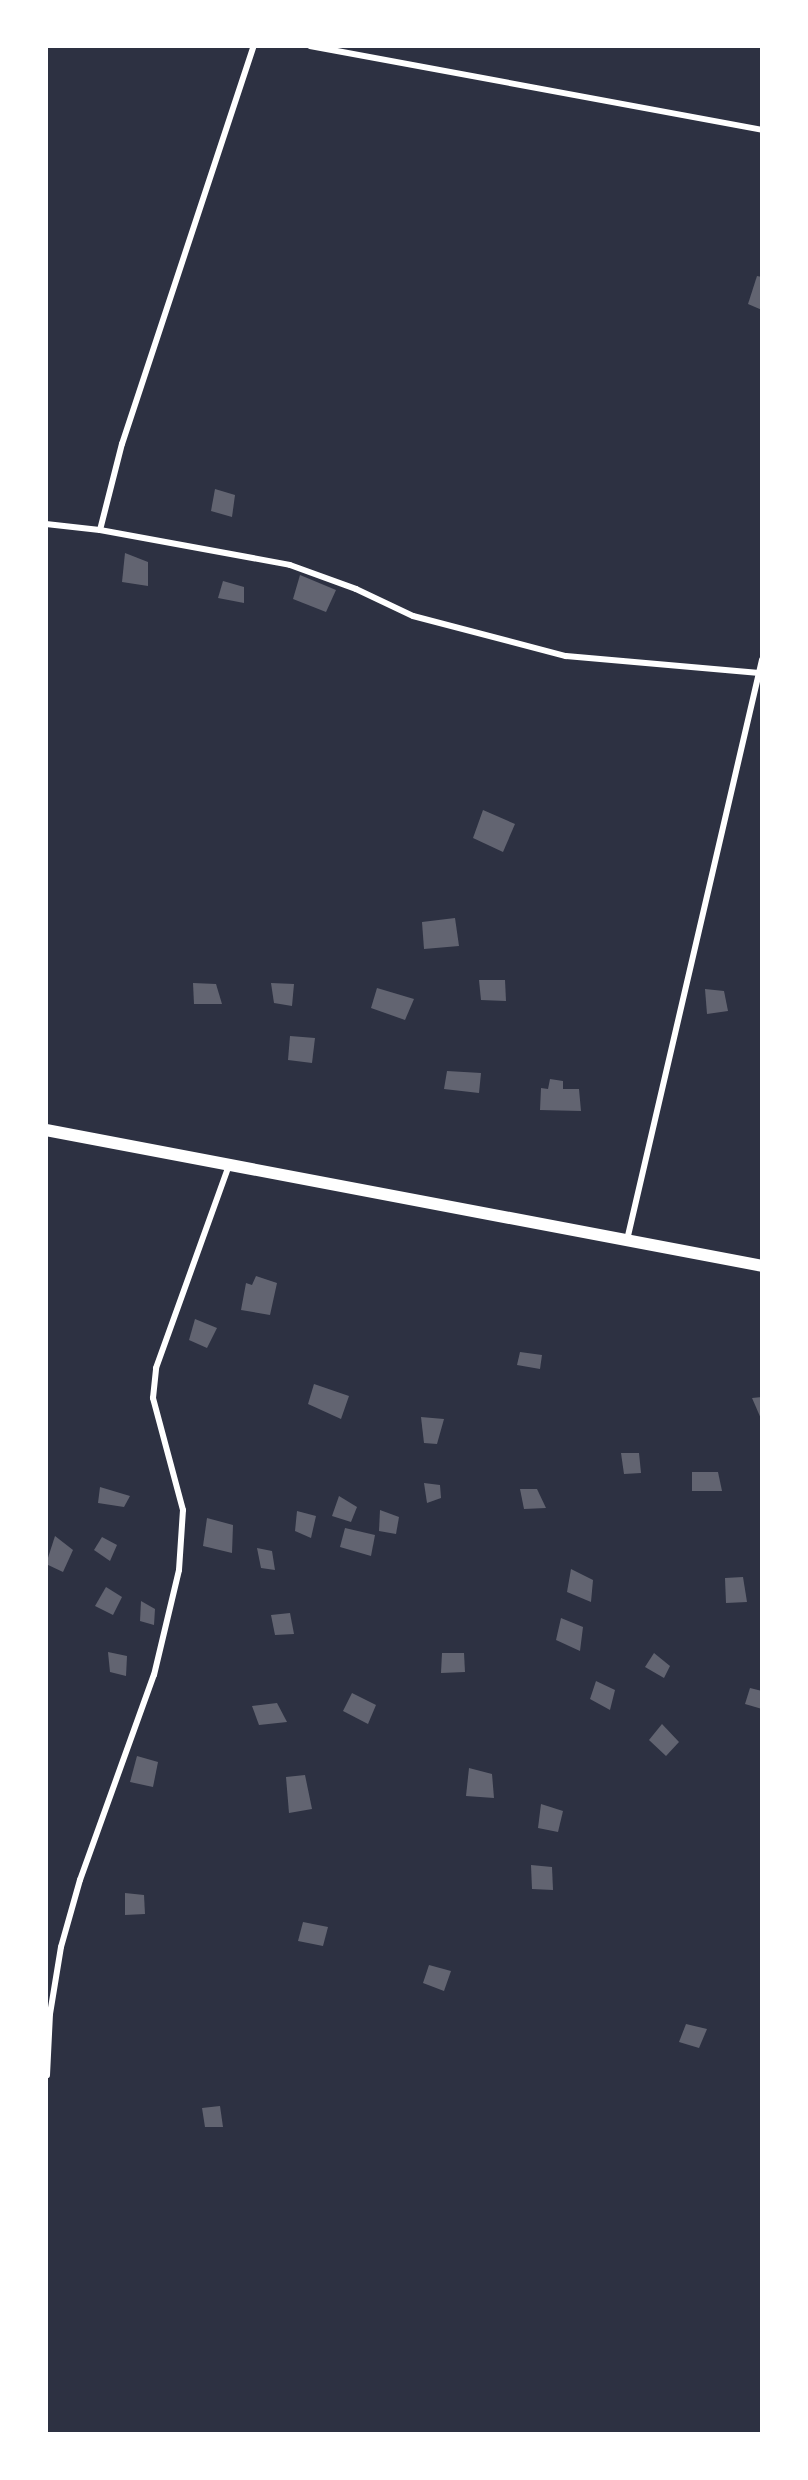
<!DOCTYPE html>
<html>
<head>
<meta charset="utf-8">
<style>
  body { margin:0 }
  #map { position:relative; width:808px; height:2480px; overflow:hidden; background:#2d3142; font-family:"IBM Plex Sans",sans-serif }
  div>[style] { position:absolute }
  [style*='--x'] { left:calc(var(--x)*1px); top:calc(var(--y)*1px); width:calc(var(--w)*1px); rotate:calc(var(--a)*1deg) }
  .building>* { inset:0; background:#626471 }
  .minor>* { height:6px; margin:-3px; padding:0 3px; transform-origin:3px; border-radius:3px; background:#fff }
  .primary>* { height:12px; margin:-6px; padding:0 6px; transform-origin:6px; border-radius:6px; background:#fff }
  span { translate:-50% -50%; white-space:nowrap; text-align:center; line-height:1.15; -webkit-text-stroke:4.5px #fff; paint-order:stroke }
  .frame { position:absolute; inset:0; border:48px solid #fff; pointer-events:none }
</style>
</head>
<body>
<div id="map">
  <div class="building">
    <i style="clip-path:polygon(757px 276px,762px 277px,762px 310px,748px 304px)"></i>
    <i style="clip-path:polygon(215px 489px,235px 495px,232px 517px,211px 511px)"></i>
    <i style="clip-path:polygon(125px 553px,148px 562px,148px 586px,122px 582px)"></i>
    <i style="clip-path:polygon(300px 575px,336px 590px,326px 612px,293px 599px)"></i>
    <i style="clip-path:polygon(223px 581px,244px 587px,244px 603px,218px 598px)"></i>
    <i style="clip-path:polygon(483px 810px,515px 824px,503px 852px,473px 838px)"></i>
    <i style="clip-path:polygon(455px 918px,459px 946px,424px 949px,422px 922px)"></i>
    <i style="clip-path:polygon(479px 980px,505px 980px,506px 1001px,481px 1000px)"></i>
    <i style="clip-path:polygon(193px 983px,216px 984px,222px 1004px,194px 1004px)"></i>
    <i style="clip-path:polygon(271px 983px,294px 984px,292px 1006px,274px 1003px)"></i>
    <i style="clip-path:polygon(377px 988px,414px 999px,405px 1020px,371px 1008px)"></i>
    <i style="clip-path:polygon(705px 989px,724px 991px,728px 1011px,707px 1014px)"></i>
    <i style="clip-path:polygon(290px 1036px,315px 1038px,312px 1063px,288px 1060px)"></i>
    <i style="clip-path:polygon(447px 1071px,481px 1073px,479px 1093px,444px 1089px)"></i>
    <i style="clip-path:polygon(550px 1079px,563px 1081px,563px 1089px,579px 1089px,581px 1111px,540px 1110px,541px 1088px,548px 1089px)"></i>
    <i style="clip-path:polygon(256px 1276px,277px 1283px,270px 1315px,241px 1310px,246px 1283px,252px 1285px)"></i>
    <i style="clip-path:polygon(195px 1319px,217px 1328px,207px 1348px,189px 1340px)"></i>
    <i style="clip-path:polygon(520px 1352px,542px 1355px,540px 1369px,517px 1365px)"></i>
    <i style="clip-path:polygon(314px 1384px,349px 1396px,341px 1419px,308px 1404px)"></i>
    <i style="clip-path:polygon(762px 1397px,762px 1421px,752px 1398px)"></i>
    <i style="clip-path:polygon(421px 1417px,444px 1419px,437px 1444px,424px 1443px)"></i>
    <i style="clip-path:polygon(621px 1453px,639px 1453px,641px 1473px,624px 1474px)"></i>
    <i style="clip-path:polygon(692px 1472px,718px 1472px,722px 1491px,692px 1491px)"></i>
    <i style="clip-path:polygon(424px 1483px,440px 1485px,441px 1498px,427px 1503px)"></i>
    <i style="clip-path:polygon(100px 1487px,130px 1496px,124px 1507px,98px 1503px)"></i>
    <i style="clip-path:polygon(520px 1489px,537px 1489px,546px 1508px,524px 1509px)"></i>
    <i style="clip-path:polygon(339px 1496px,357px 1507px,351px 1522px,332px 1516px)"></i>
    <i style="clip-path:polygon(380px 1510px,399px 1517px,396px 1534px,379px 1531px)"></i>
    <i style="clip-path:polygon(297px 1511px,316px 1516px,311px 1538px,295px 1531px)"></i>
    <i style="clip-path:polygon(207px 1518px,233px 1525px,232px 1553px,203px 1546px)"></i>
    <i style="clip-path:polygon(345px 1528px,375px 1535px,371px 1556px,340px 1547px)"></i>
    <i style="clip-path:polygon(55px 1536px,73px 1550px,63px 1572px,46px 1564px)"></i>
    <i style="clip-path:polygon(102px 1537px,117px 1545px,110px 1561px,94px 1550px)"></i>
    <i style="clip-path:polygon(257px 1548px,272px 1551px,275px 1570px,261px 1568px)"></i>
    <i style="clip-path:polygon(571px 1569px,593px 1580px,591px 1602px,567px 1592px)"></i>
    <i style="clip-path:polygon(743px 1577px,747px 1602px,726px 1603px,725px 1578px)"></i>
    <i style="clip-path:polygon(106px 1587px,122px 1597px,113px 1615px,95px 1606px)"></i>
    <i style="clip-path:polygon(141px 1601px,155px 1609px,154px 1625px,140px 1621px)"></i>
    <i style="clip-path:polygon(290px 1613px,294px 1634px,275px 1635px,271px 1615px)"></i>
    <i style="clip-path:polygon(561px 1618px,583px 1627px,580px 1651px,556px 1640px)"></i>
    <i style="clip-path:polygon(108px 1652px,127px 1656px,126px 1676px,110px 1672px)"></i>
    <i style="clip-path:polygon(442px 1653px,464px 1653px,465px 1672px,441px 1673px)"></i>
    <i style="clip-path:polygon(654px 1653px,670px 1666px,664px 1678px,645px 1667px)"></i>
    <i style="clip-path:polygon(596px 1681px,615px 1690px,610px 1710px,590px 1699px)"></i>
    <i style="clip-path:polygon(750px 1688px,762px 1691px,762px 1709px,745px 1704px)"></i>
    <i style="clip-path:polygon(352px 1693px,376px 1705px,368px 1724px,343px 1711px)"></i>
    <i style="clip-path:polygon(277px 1703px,287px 1722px,259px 1725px,252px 1706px)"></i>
    <i style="clip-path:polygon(662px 1724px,679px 1742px,666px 1756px,649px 1740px)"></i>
    <i style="clip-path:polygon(137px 1756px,158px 1762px,153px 1787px,130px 1782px)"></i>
    <i style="clip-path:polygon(469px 1768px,492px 1774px,494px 1798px,466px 1796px)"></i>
    <i style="clip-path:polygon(305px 1775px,312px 1809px,289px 1813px,286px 1777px)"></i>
    <i style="clip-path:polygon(541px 1804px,563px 1811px,558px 1832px,538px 1828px)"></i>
    <i style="clip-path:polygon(531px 1865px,552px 1867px,553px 1890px,532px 1889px)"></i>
    <i style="clip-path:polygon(125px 1893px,144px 1895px,145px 1914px,125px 1915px)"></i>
    <i style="clip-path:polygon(303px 1922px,328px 1927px,323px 1946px,298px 1941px)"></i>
    <i style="clip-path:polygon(429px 1965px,451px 1971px,444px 1991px,423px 1983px)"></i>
    <i style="clip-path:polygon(686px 2024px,707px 2029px,699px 2048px,679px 2042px)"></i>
    <i style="clip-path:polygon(220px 2106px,223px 2127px,205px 2127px,202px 2108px)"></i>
  </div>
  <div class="minor">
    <i style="--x:310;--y:46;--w:460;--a:10.5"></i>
    <i style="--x:46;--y:524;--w:54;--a:6.3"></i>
    <i style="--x:100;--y:530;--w:193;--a:10.4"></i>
    <i style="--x:290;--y:565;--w:70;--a:20"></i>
    <i style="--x:356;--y:589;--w:63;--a:25.3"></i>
    <i style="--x:413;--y:616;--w:158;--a:14.7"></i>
    <i style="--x:566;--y:656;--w:197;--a:5"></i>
    <i style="--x:100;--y:530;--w:89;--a:-75.7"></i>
    <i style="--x:122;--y:444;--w:419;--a:-71.7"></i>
    <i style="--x:627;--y:1240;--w:596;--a:-76.9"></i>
    <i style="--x:47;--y:2075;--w:61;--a:-87.2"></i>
    <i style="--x:50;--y:2014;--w:68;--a:-80.7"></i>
    <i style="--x:61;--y:1947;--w:70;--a:-74.2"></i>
    <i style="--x:80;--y:1880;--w:218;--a:-70.2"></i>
    <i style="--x:154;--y:1675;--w:108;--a:-76.6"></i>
    <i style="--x:179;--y:1570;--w:60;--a:-86.2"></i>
    <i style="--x:183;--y:1510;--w:116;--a:-105"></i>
    <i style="--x:153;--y:1398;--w:30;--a:-84"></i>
    <i style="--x:156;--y:1368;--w:216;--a:-70.2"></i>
  </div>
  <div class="primary">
    <i style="--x:46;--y:1130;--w:729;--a:10.75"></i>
  </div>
  <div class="frame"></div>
</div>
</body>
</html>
